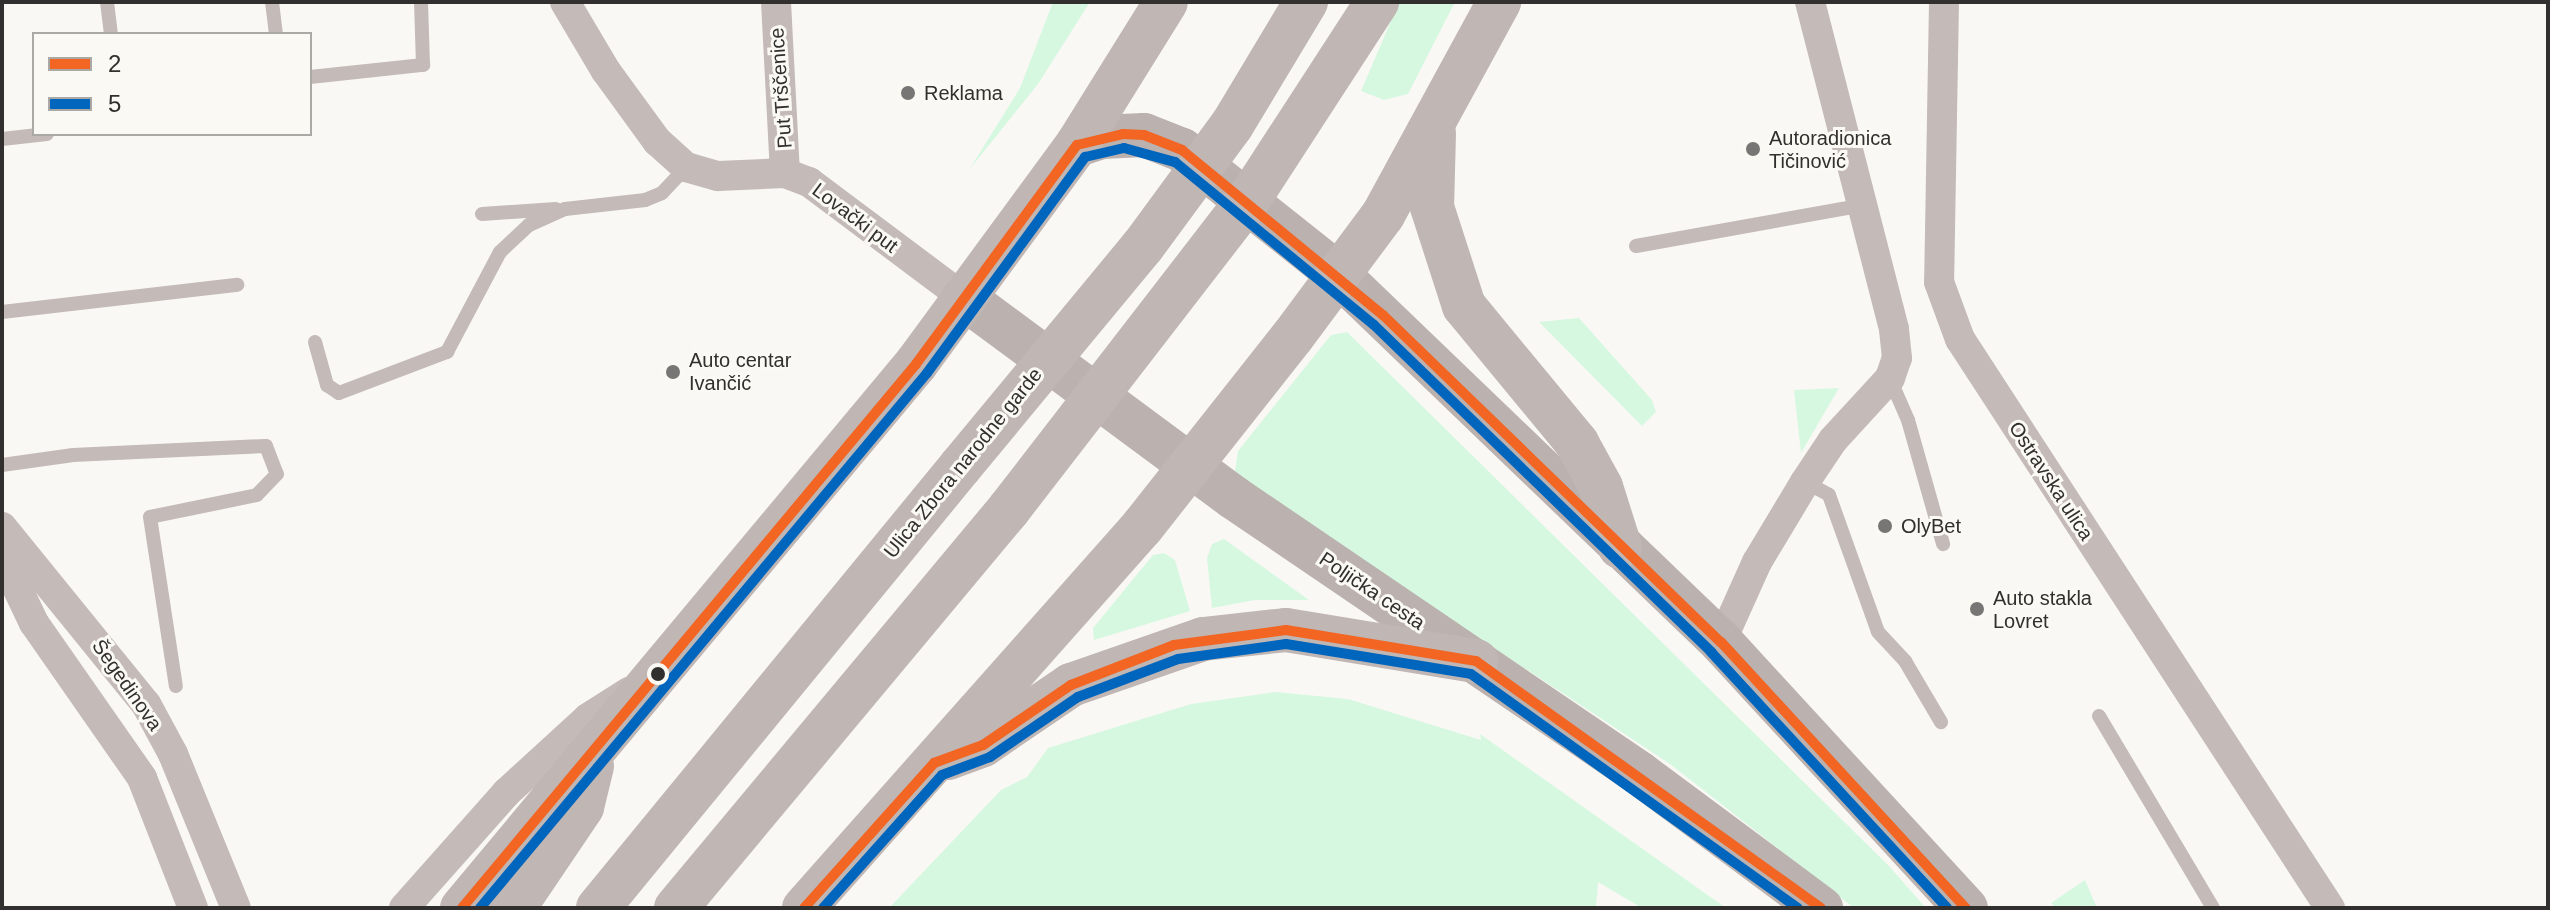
<!DOCTYPE html>
<html>
<head>
<meta charset="utf-8">
<style>
  body { margin:0 }
  #map { position:relative; width:2550px; height:910px; overflow:hidden; background:#faf8f5; font-family:Arial,sans-serif }
  div>[style] { position:absolute }
  [style*='--x'] { left:calc(var(--x)*1px); top:calc(var(--y)*1px); width:calc(var(--w)*1px); rotate:calc(var(--a)*1deg) }
  .green>* { inset:0; background:#d6f8e0 }
  .lane>* { height:14px; margin:-7px; padding:0 7px; transform-origin:7px; border-radius:7px; background:#c4bab8 }
  .street>* { height:30px; margin:-15px; padding:0 15px; transform-origin:15px; border-radius:15px; background:#c4bab8 }
  .primary>* { height:44px; margin:-22px; padding:0 22px; transform-origin:22px; border-radius:22px; background:#bbb1af }
  .highway>* { height:44px; margin:-22px; padding:0 22px; transform-origin:22px; border-radius:22px; background:#c0b6b4 }
  .highway-bridge>* { height:44px; margin:-22px; padding:0 22px; transform-origin:22px; border-radius:22px; background:#c0b6b4 }
  .bus-1>* { height:10px; margin:-5px; padding:0 5px; transform-origin:5px; border-radius:5px; background:#f26522 }
  .bus-2>* { height:10px; margin:-5px; padding:0 5px; transform-origin:5px; border-radius:5px; background:#0065bd }
  .dots>* { width:22px; height:22px; translate:-50% -50%; box-sizing:border-box; border:4px solid #fbf9f4; border-radius:50% }
  span { translate:-50% -50%; white-space:nowrap; text-align:center; line-height:1.15; -webkit-text-stroke:6px #fbf9f4; paint-order:stroke }
  .street-label { font-size:20px; color:#31302e }
  .poi-label { font-size:20px; color:#31302e }
  .left { translate:0 -50%; text-align:left }
  .frame { position:absolute; inset:0; border:4px solid #31302e; pointer-events:none }
  .legend { position:absolute; left:32px; top:32px; width:280px; height:104px; box-sizing:border-box; background:#fbf9f4; border:2px solid #aaa9a5; margin:0; padding:10px 14px; list-style:none; font-size:24px; color:#31302e }
  .legend li { display:flex; align-items:center; gap:16px; height:40px }
  .legend b { width:40px; border:2px solid #aaa9a5 }
</style>
</head>
<body>
<div id="map">
  <div class="green">
    <i style="clip-path:polygon(1053px 2px,1090px 2px,1038px 84px,969px 170px,1020px 88px)"></i>
    <i style="clip-path:polygon(1399px 2px,1455px 2px,1408px 94px,1384px 100px,1361px 91px)"></i>
    <i style="clip-path:polygon(1579px 318px,1652px 400px,1656px 412px,1642px 426px,1539px 322px)"></i>
    <i style="clip-path:polygon(1347px 332px,1889px 866px,1926px 908px,1854px 908px,1670px 764px,1257px 492px,1235px 471px,1238px 451px,1331px 335px)"></i>
    <i style="clip-path:polygon(1839px 388px,1801px 453px,1794px 390px)"></i>
    <i style="clip-path:polygon(1224px 539px,1309px 600px,1255px 600px,1212px 608px,1207px 558px,1212px 544px)"></i>
    <i style="clip-path:polygon(1164px 553px,1175px 560px,1190px 611px,1094px 640px,1093px 628px,1153px 555px)"></i>
    <i style="clip-path:polygon(1275px 692px,1348px 699px,1481px 740px,1480px 734px,1726px 908px,1642px 908px,1598px 882px,1596px 908px,889px 908px,1001px 790px,1027px 777px,1048px 748px,1191px 704px)"></i>
    <i style="clip-path:polygon(2085px 880px,2097px 908px,2056px 908px,2051px 903px)"></i>
  </div>
  <div class="lane">
    <i style="--x:107;--y:2;--w:32;--a:83"></i>
    <i style="--x:272;--y:2;--w:32;--a:83"></i>
    <i style="--x:310;--y:77;--w:114;--a:-6.1"></i>
    <i style="--x:423;--y:65;--w:63;--a:-91.8"></i>
    <i style="--x:2;--y:139;--w:45;--a:-6.3"></i>
    <i style="--x:482;--y:214;--w:74;--a:-3.9"></i>
    <i style="--x:1636;--y:246;--w:231;--a:-10.2"></i>
    <i style="--x:2;--y:312;--w:237;--a:-6.6"></i>
    <i style="--x:315;--y:342;--w:45;--a:74.4"></i>
    <i style="--x:327;--y:385;--w:14;--a:34"></i>
    <i style="--x:339;--y:393;--w:116;--a:-20.8"></i>
    <i style="--x:447;--y:352;--w:113;--a:-62.1"></i>
    <i style="--x:500;--y:252;--w:40;--a:-43"></i>
    <i style="--x:529;--y:225;--w:39;--a:-24"></i>
    <i style="--x:565;--y:209;--w:81;--a:-6.4"></i>
    <i style="--x:645;--y:200;--w:18;--a:-22"></i>
    <i style="--x:662;--y:193;--w:35;--a:-47"></i>
    <i style="--x:1890;--y:379;--w:45;--a:66.3"></i>
    <i style="--x:1908;--y:420;--w:129;--a:74.2"></i>
    <i style="--x:2;--y:465;--w:72;--a:-8"></i>
    <i style="--x:73;--y:455;--w:193;--a:-2.7"></i>
    <i style="--x:266;--y:446;--w:30;--a:69"></i>
    <i style="--x:277;--y:474;--w:29;--a:134"></i>
    <i style="--x:257;--y:495;--w:109;--a:168.4"></i>
    <i style="--x:150;--y:517;--w:171;--a:81.3"></i>
    <i style="--x:1805;--y:482;--w:27;--a:28"></i>
    <i style="--x:1829;--y:495;--w:145;--a:70.3"></i>
    <i style="--x:1878;--y:632;--w:40;--a:47"></i>
    <i style="--x:1905;--y:661;--w:71;--a:59.5"></i>
    <i style="--x:2099;--y:716;--w:223;--a:59.3"></i>
  </div>
  <div class="street">
    <i style="--x:565;--y:2;--w:80;--a:59.3"></i>
    <i style="--x:606;--y:71;--w:87;--a:53.9"></i>
    <i style="--x:657;--y:141;--w:39;--a:42"></i>
    <i style="--x:686;--y:167;--w:33;--a:16"></i>
    <i style="--x:718;--y:176;--w:67;--a:-2.6"></i>
    <i style="--x:785;--y:173;--w:26;--a:21"></i>
    <i style="--x:809;--y:182;--w:194;--a:36.8"></i>
    <i style="--x:776;--y:2;--w:171;--a:87"></i>
    <i style="--x:1944;--y:2;--w:280;--a:91"></i>
    <i style="--x:1939;--y:282;--w:61;--a:69.8"></i>
    <i style="--x:1960;--y:339;--w:679;--a:56.97"></i>
    <i style="--x:2;--y:527;--w:228;--a:50.9"></i>
    <i style="--x:146;--y:704;--w:57;--a:61.6"></i>
    <i style="--x:173;--y:754;--w:166;--a:67.8"></i>
    <i style="--x:2;--y:556;--w:74;--a:64.5"></i>
    <i style="--x:34;--y:623;--w:189;--a:55.1"></i>
    <i style="--x:142;--y:778;--w:140;--a:68.6"></i>
    <i style="--x:1721;--y:642;--w:88;--a:-65.8"></i>
    <i style="--x:1757;--y:562;--w:93;--a:-59"></i>
    <i style="--x:1805;--y:482;--w:50;--a:-56.3"></i>
    <i style="--x:1833;--y:440;--w:84;--a:-47.4"></i>
    <i style="--x:1890;--y:378;--w:21;--a:-71"></i>
    <i style="--x:1897;--y:358;--w:29;--a:-96"></i>
    <i style="--x:1894;--y:329;--w:338;--a:-104.4"></i>
    <i style="--x:404;--y:908;--w:154;--a:-48.4"></i>
    <i style="--x:506;--y:793;--w:111;--a:-42.4"></i>
    <i style="--x:588;--y:718;--w:49;--a:-32.4"></i>
  </div>
  <div class="primary">
    <i style="--x:1077;--y:145;--w:25;--a:-18"></i>
    <i style="--x:1101;--y:137;--w:43;--a:-2.7"></i>
    <i style="--x:1144;--y:135;--w:41;--a:21.5"></i>
    <i style="--x:1182;--y:150;--w:201;--a:38.5"></i>
    <i style="--x:1339;--y:275;--w:530;--a:43.85"></i>
    <i style="--x:1721;--y:642;--w:362;--a:47.4"></i>
    <i style="--x:964;--y:298;--w:335;--a:36.5"></i>
    <i style="--x:1233;--y:497;--w:491;--a:34.2"></i>
    <i style="--x:1639;--y:773;--w:227;--a:36.6"></i>
  </div>
  <div class="highway">
    <i style="--x:1434;--y:133;--w:74;--a:91.5"></i>
    <i style="--x:1432;--y:207;--w:104;--a:72.1"></i>
    <i style="--x:1464;--y:306;--w:178;--a:50.5"></i>
    <i style="--x:1577;--y:443;--w:50;--a:61.4"></i>
    <i style="--x:1601;--y:487;--w:63;--a:72.4"></i>
    <i style="--x:948;--y:758;--w:37;--a:-20"></i>
    <i style="--x:983;--y:745;--w:107;--a:-34.3"></i>
    <i style="--x:1071;--y:685;--w:140;--a:-19.2"></i>
    <i style="--x:1203;--y:639;--w:83;--a:-6.2"></i>
    <i style="--x:1286;--y:630;--w:193;--a:9.3"></i>
    <i style="--x:462;--y:908;--w:709;--a:-50.15"></i>
    <i style="--x:916;--y:364;--w:272;--a:-53.7"></i>
    <i style="--x:1077;--y:145;--w:168;--a:-58.1"></i>
    <i style="--x:514;--y:908;--w:122;--a:-56"></i>
    <i style="--x:582;--y:807;--w:42;--a:-76.3"></i>
    <i style="--x:598;--y:908;--w:571;--a:-50.62"></i>
    <i style="--x:676;--y:908;--w:520;--a:-50.15"></i>
    <i style="--x:804;--y:908;--w:509;--a:-48.42"></i>
    <i style="--x:1142;--y:527;--w:243;--a:-51.7"></i>
    <i style="--x:1293;--y:336;--w:151;--a:-53.4"></i>
    <i style="--x:1383;--y:215;--w:243;--a:-61.4"></i>
  </div>
  <div class="highway-bridge">
    <i style="--x:960;--y:467;--w:287;--a:-50.4"></i>
    <i style="--x:1143;--y:246;--w:150;--a:-53.7"></i>
    <i style="--x:1232;--y:125;--w:144;--a:-59"></i>
    <i style="--x:1009;--y:509;--w:399;--a:-52.3"></i>
    <i style="--x:1253;--y:193;--w:228;--a:-57"></i>
  </div>
  <div class="bus-1">
    <i style="--x:462;--y:908;--w:709;--a:-50.15"></i>
    <i style="--x:916;--y:364;--w:272;--a:-53.7"></i>
    <i style="--x:1077;--y:145;--w:47;--a:-13.4"></i>
    <i style="--x:1123;--y:134;--w:21;--a:3"></i>
    <i style="--x:1144;--y:135;--w:41;--a:21.5"></i>
    <i style="--x:1182;--y:150;--w:260;--a:39.4"></i>
    <i style="--x:1383;--y:315;--w:470;--a:44.1"></i>
    <i style="--x:1721;--y:642;--w:362;--a:47.4"></i>
    <i style="--x:804;--y:908;--w:195;--a:-48.1"></i>
    <i style="--x:934;--y:763;--w:52;--a:-20.2"></i>
    <i style="--x:983;--y:745;--w:107;--a:-34.3"></i>
    <i style="--x:1071;--y:685;--w:110;--a:-21.2"></i>
    <i style="--x:1174;--y:645;--w:113;--a:-7.6"></i>
    <i style="--x:1286;--y:630;--w:193;--a:9.3"></i>
    <i style="--x:1476;--y:661;--w:424;--a:35.6"></i>
  </div>
  <div class="bus-2">
    <i style="--x:480;--y:908;--w:697;--a:-50.12"></i>
    <i style="--x:927;--y:373;--w:268;--a:-53.8"></i>
    <i style="--x:1085;--y:157;--w:40;--a:-13"></i>
    <i style="--x:1124;--y:148;--w:53;--a:15.4"></i>
    <i style="--x:1175;--y:162;--w:257;--a:39.3"></i>
    <i style="--x:1374;--y:325;--w:470;--a:44.1"></i>
    <i style="--x:1711;--y:652;--w:348;--a:47.3"></i>
    <i style="--x:823;--y:908;--w:178;--a:-48.2"></i>
    <i style="--x:942;--y:775;--w:51;--a:-20.6"></i>
    <i style="--x:990;--y:757;--w:107;--a:-34.3"></i>
    <i style="--x:1078;--y:697;--w:107;--a:-20.8"></i>
    <i style="--x:1178;--y:659;--w:109;--a:-7.9"></i>
    <i style="--x:1286;--y:644;--w:187;--a:9.2"></i>
    <i style="--x:1471;--y:674;--w:402;--a:35.6"></i>
  </div>
  <div class="dots">
    <i style="left:908px;top:93px;background:#777674"></i>
    <i style="left:1753px;top:149px;background:#777674"></i>
    <i style="left:673px;top:372px;background:#777674"></i>
    <i style="left:1885px;top:526px;background:#777674"></i>
    <i style="left:1977px;top:609px;background:#777674"></i>
    <i style="left:658px;top:674px;background:#31302e"></i>
  </div>
  <div class="street-label">
    <span style="left:781px;top:88px;rotate:-94deg">Put Trščenice</span>
    <span style="left:855px;top:218px;rotate:37deg">Lovački put</span>
    <span style="left:963px;top:463px;rotate:-51deg">Ulica Zbora narodne garde</span>
    <span style="left:2051px;top:481px;rotate:57deg">Ostravska ulica</span>
    <span style="left:1372px;top:591px;rotate:34deg">Poljička cesta</span>
    <span style="left:127px;top:685px;rotate:55deg">Šegedinova</span>
  </div>
  <div class="poi-label">
    <span class="left" style="left:924px;top:93px">Reklama</span>
    <span class="left" style="left:1769px;top:150px">Autoradionica<br>Tičinović</span>
    <span class="left" style="left:689px;top:372px">Auto centar<br>Ivančić</span>
    <span class="left" style="left:1901px;top:526px">OlyBet</span>
    <span class="left" style="left:1993px;top:610px">Auto stakla<br>Lovret</span>
  </div>
  <div class="frame"></div>
  <ul class="legend">
  <li><b style="height:10px;background:#f26522"></b>2</li>
  <li><b style="height:10px;background:#0065bd"></b>5</li>
  </ul>
</div>
</body>
</html>
